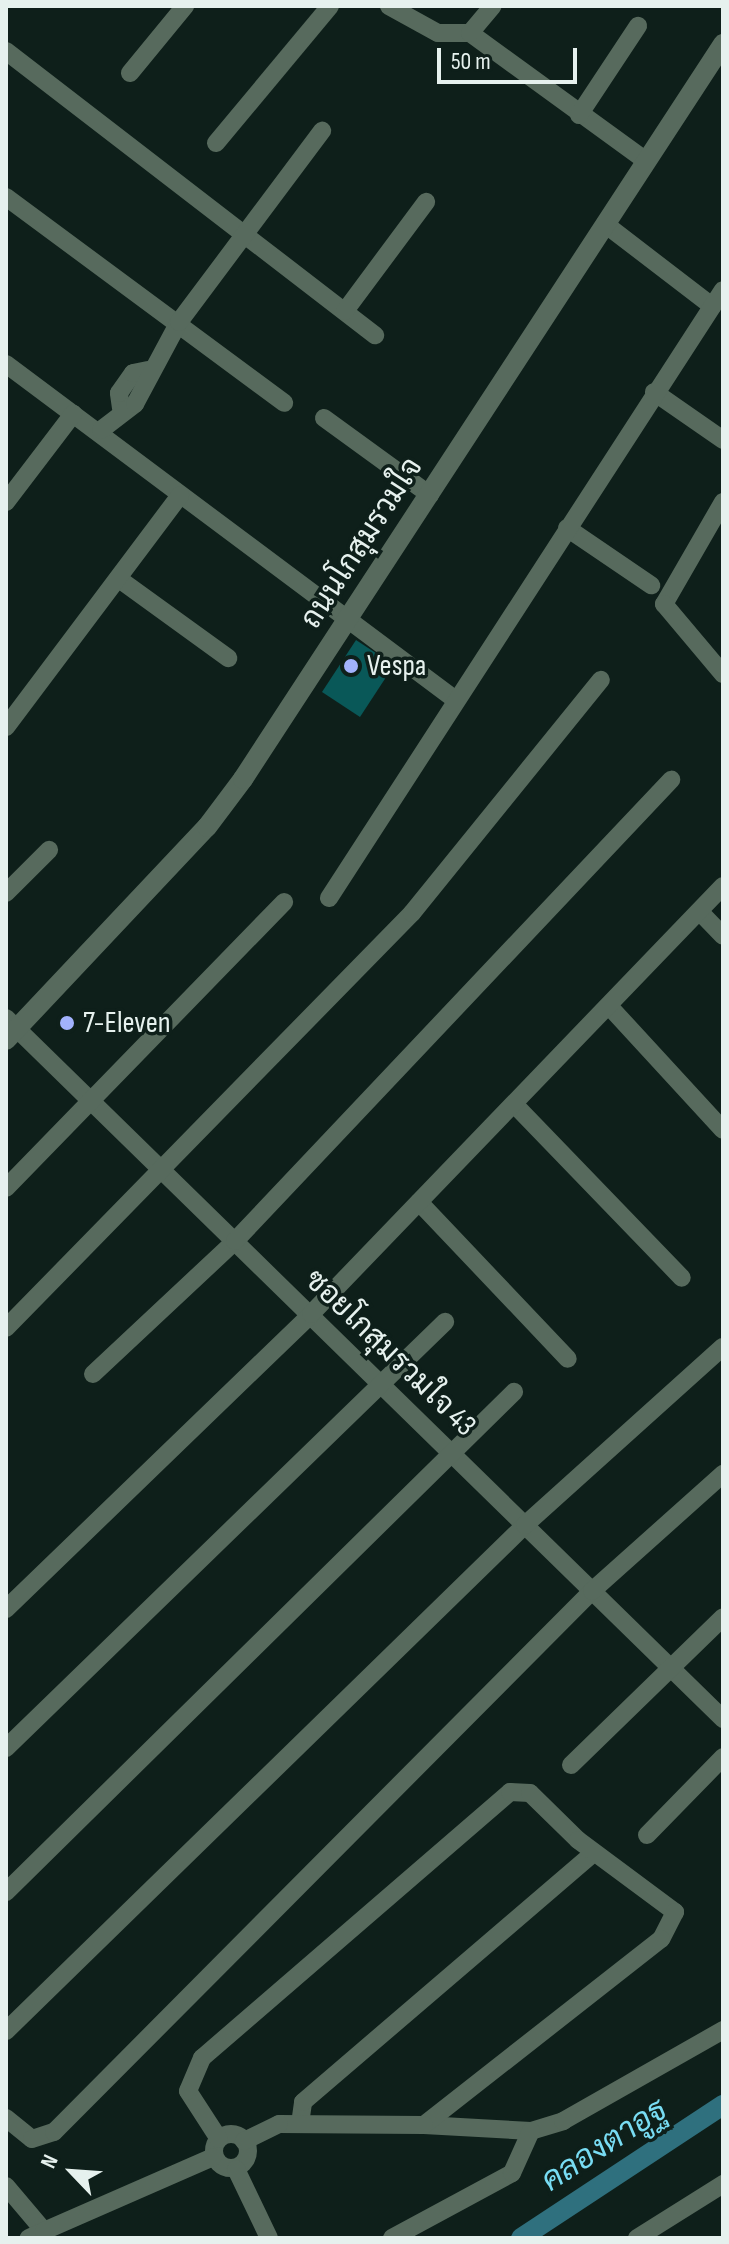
<!DOCTYPE html>
<html>
<head>
<meta charset="utf-8">
<style>
  body { margin:0 }
  #map { position:relative; width:729px; height:2244px; overflow:hidden; background:#0e1f1a; font-family:"Sofia Sans Condensed",Sarabun,sans-serif }
  div>[style] { position:absolute }
  [style*='--x'] { left:calc(var(--x)*1px); top:calc(var(--y)*1px); width:calc(var(--w)*1px); rotate:calc(var(--a)*1deg) }
  .canal>* { height:20px; margin:-10px; padding:0 10px; transform-origin:10px; border-radius:10px; background:#2f707e }
  .building>* { inset:0; background:#095858 }
  .minor>* { height:18px; margin:-9px; padding:0 9px; transform-origin:9px; border-radius:9px; background:#576a5d }
  .minor>.ring { margin:-9px; padding:0; box-sizing:content-box; background:none; border:18px solid #576a5d; border-radius:50% }
  .tertiary>* { height:20px; margin:-10px; padding:0 10px; transform-origin:10px; border-radius:10px; background:#576a5d }
  .dots>* { width:22px; height:22px; translate:-50% -50%; box-sizing:border-box; border:4px solid #0e1f1a; border-radius:50% }
  span { translate:-50% -50%; white-space:nowrap; text-align:center; line-height:1.15; -webkit-text-stroke:7px #0e1f1a; paint-order:stroke }
  .street-label { font-size:30px; color:#e6f1ee }
  .poi-label { font-size:30px; color:#e6f1ee }
  .left { translate:0 -50%; text-align:left }
  .water-label { font-size:32px; color:#78dcf3; font-style:italic }
  .frame { position:absolute; inset:0; border:8px solid #e6f1ee; pointer-events:none }
  .north { position:absolute; left:32px; top:2132px; width:80px; height:80px; -webkit-text-stroke:6px #0e1f1a; paint-order:stroke; rotate:295deg; font-size:22px; font-weight:700; line-height:32px; text-align:center; color:#e6f1ee }
  .north::after { content:''; display:block; margin:auto; width:28px; height:36px; background:#e6f1ee; clip-path:polygon(50% 0,100% 100%,50% 72%,0 100%) }
  .scale { position:absolute; left:437px; top:48px; width:140px; height:36px; box-sizing:border-box; border:4px solid #e6f1ee; border-top:0; padding-left:10px; font-size:24px; line-height:28px; white-space:nowrap; color:#e6f1ee; -webkit-text-stroke:6px #0e1f1a; paint-order:stroke }
</style>
</head>
<body>
<div id="map">
  <div class="canal">
    <i style="--x:521;--y:2238;--w:242;--a:-33.4"></i>
  </div>
  <div class="building">
    <i style="clip-path:polygon(356px 640px,394px 665px,360px 717px,322px 692px)"></i>
  </div>
  <div class="minor">
    <i style="--x:389;--y:6;--w:56;--a:28.9"></i>
    <i style="--x:438;--y:33;--w:32;--a:0"></i>
    <i style="--x:470;--y:33;--w:218;--a:36"></i>
    <i style="--x:470;--y:33;--w:35;--a:-50"></i>
    <i style="--x:6;--y:51;--w:466;--a:37.6"></i>
    <i style="--x:130;--y:73;--w:87;--a:-50.6"></i>
    <i style="--x:579;--y:115;--w:107;--a:-56.5"></i>
    <i style="--x:216;--y:143;--w:178;--a:-50.2"></i>
    <i style="--x:6;--y:197;--w:346;--a:36.5"></i>
    <i style="--x:605;--y:224;--w:135;--a:37.5"></i>
    <i style="--x:345;--y:311;--w:136;--a:-53.4"></i>
    <i style="--x:6;--y:364;--w:558;--a:36.77"></i>
    <i style="--x:654;--y:392;--w:84;--a:34.8"></i>
    <i style="--x:121;--y:408;--w:15;--a:-98"></i>
    <i style="--x:119;--y:393;--w:24;--a:-55"></i>
    <i style="--x:133;--y:373;--w:15;--a:-11"></i>
    <i style="--x:324;--y:418;--w:131;--a:36"></i>
    <i style="--x:101;--y:430;--w:43;--a:-37.4"></i>
    <i style="--x:135;--y:404;--w:93;--a:-61.8"></i>
    <i style="--x:179;--y:322;--w:239;--a:-53.2"></i>
    <i style="--x:6;--y:502;--w:111;--a:-52.7"></i>
    <i style="--x:723;--y:502;--w:118;--a:120"></i>
    <i style="--x:664;--y:604;--w:92;--a:49.9"></i>
    <i style="--x:567;--y:528;--w:102;--a:34.2"></i>
    <i style="--x:119;--y:579;--w:135;--a:35.9"></i>
    <i style="--x:6;--y:727;--w:290;--a:-53.1"></i>
    <i style="--x:6;--y:893;--w:61;--a:-45"></i>
    <i style="--x:329;--y:898;--w:724;--a:-57.06"></i>
    <i style="--x:700;--y:912;--w:33;--a:46"></i>
    <i style="--x:609;--y:1006;--w:168;--a:47.4"></i>
    <i style="--x:6;--y:1018;--w:1003;--a:44.35"></i>
    <i style="--x:515;--y:1105;--w:240;--a:46"></i>
    <i style="--x:6;--y:1188;--w:399;--a:-45.8"></i>
    <i style="--x:419;--y:1202;--w:216;--a:46.5"></i>
    <i style="--x:6;--y:1328;--w:581;--a:-45.63"></i>
    <i style="--x:412;--y:913;--w:300;--a:-51"></i>
    <i style="--x:93;--y:1374;--w:195;--a:-43.1"></i>
    <i style="--x:235;--y:1241;--w:635;--a:-46.6"></i>
    <i style="--x:6;--y:1609;--w:424;--a:-44"></i>
    <i style="--x:311;--y:1314;--w:594;--a:-46.09"></i>
    <i style="--x:6;--y:1748;--w:612;--a:-44.14"></i>
    <i style="--x:571;--y:1765;--w:212;--a:-44.2"></i>
    <i style="--x:647;--y:1835;--w:109;--a:-45.7"></i>
    <i style="--x:6;--y:1892;--w:713;--a:-44.55"></i>
    <i style="--x:6;--y:2031;--w:725;--a:-44.27"></i>
    <i style="--x:525;--y:1525;--w:266;--a:-42"></i>
    <i style="--x:6;--y:2118;--w:33;--a:39"></i>
    <i style="--x:32;--y:2139;--w:23;--a:-18"></i>
    <i style="--x:54;--y:2132;--w:763;--a:-45.16"></i>
    <i style="--x:592;--y:1591;--w:176;--a:-41.8"></i>
    <i style="--x:300;--y:2124;--w:22;--a:-82"></i>
    <i style="--x:303;--y:2102;--w:383;--a:-40.6"></i>
    <i style="--x:424;--y:2125;--w:107;--a:3.2"></i>
    <i style="--x:531;--y:2131;--w:34;--a:-17"></i>
    <i style="--x:563;--y:2121;--w:184;--a:-29.6"></i>
    <i class="ring" style="left:214px;top:2134px;width:16px;height:16px"></i>
    <i style="--x:219;--y:2139;--w:57;--a:-122.9"></i>
    <i style="--x:188;--y:2091;--w:36;--a:-67"></i>
    <i style="--x:202;--y:2058;--w:407;--a:-40.8"></i>
    <i style="--x:510;--y:1792;--w:20;--a:3"></i>
    <i style="--x:530;--y:1793;--w:67;--a:44.4"></i>
    <i style="--x:578;--y:1840;--w:121;--a:36.6"></i>
    <i style="--x:675;--y:1912;--w:30;--a:117"></i>
    <i style="--x:661;--y:1939;--w:301;--a:141.9"></i>
    <i style="--x:424;--y:2125;--w:145;--a:-179.6"></i>
    <i style="--x:279;--y:2124;--w:39;--a:154"></i>
    <i style="--x:236;--y:2169;--w:76;--a:64.4"></i>
    <i style="--x:6;--y:2186;--w:59;--a:49.8"></i>
    <i style="--x:44;--y:2231;--w:17;--a:155"></i>
    <i style="--x:44;--y:2231;--w:184;--a:-23.6"></i>
    <i style="--x:392;--y:2238;--w:136;--a:-28.4"></i>
    <i style="--x:512;--y:2173;--w:46;--a:-65.7"></i>
    <i style="--x:637;--y:2238;--w:102;--a:-32.1"></i>
  </div>
  <div class="tertiary">
    <i style="--x:6;--y:1040;--w:293;--a:-46.7"></i>
    <i style="--x:207;--y:827;--w:60;--a:-53.1"></i>
    <i style="--x:243;--y:779;--w:878;--a:-56.85"></i>
  </div>
  <div class="dots">
    <i style="left:351px;top:666px;background:#a2b2fd"></i>
    <i style="left:67px;top:1023px;background:#a2b2fd"></i>
  </div>
  <div class="street-label">
    <span style="left:362px;top:543px;rotate:-57deg">ถนนโกสุมรวมใจ</span>
    <span style="left:390px;top:1353px;rotate:44deg">ซอยโกสุมรวมใจ 43</span>
  </div>
  <div class="poi-label">
    <span class="left" style="left:367px;top:666px">Vespa</span>
    <span class="left" style="left:83px;top:1023px">7-Eleven</span>
  </div>
  <div class="water-label">
    <span style="left:605px;top:2146px;rotate:-33deg">คลองตาอูฐ</span>
  </div>
  <div class="frame"></div>
  <div class="north">N</div>
  <div class="scale">50 m</div>
</div>
</body>
</html>
